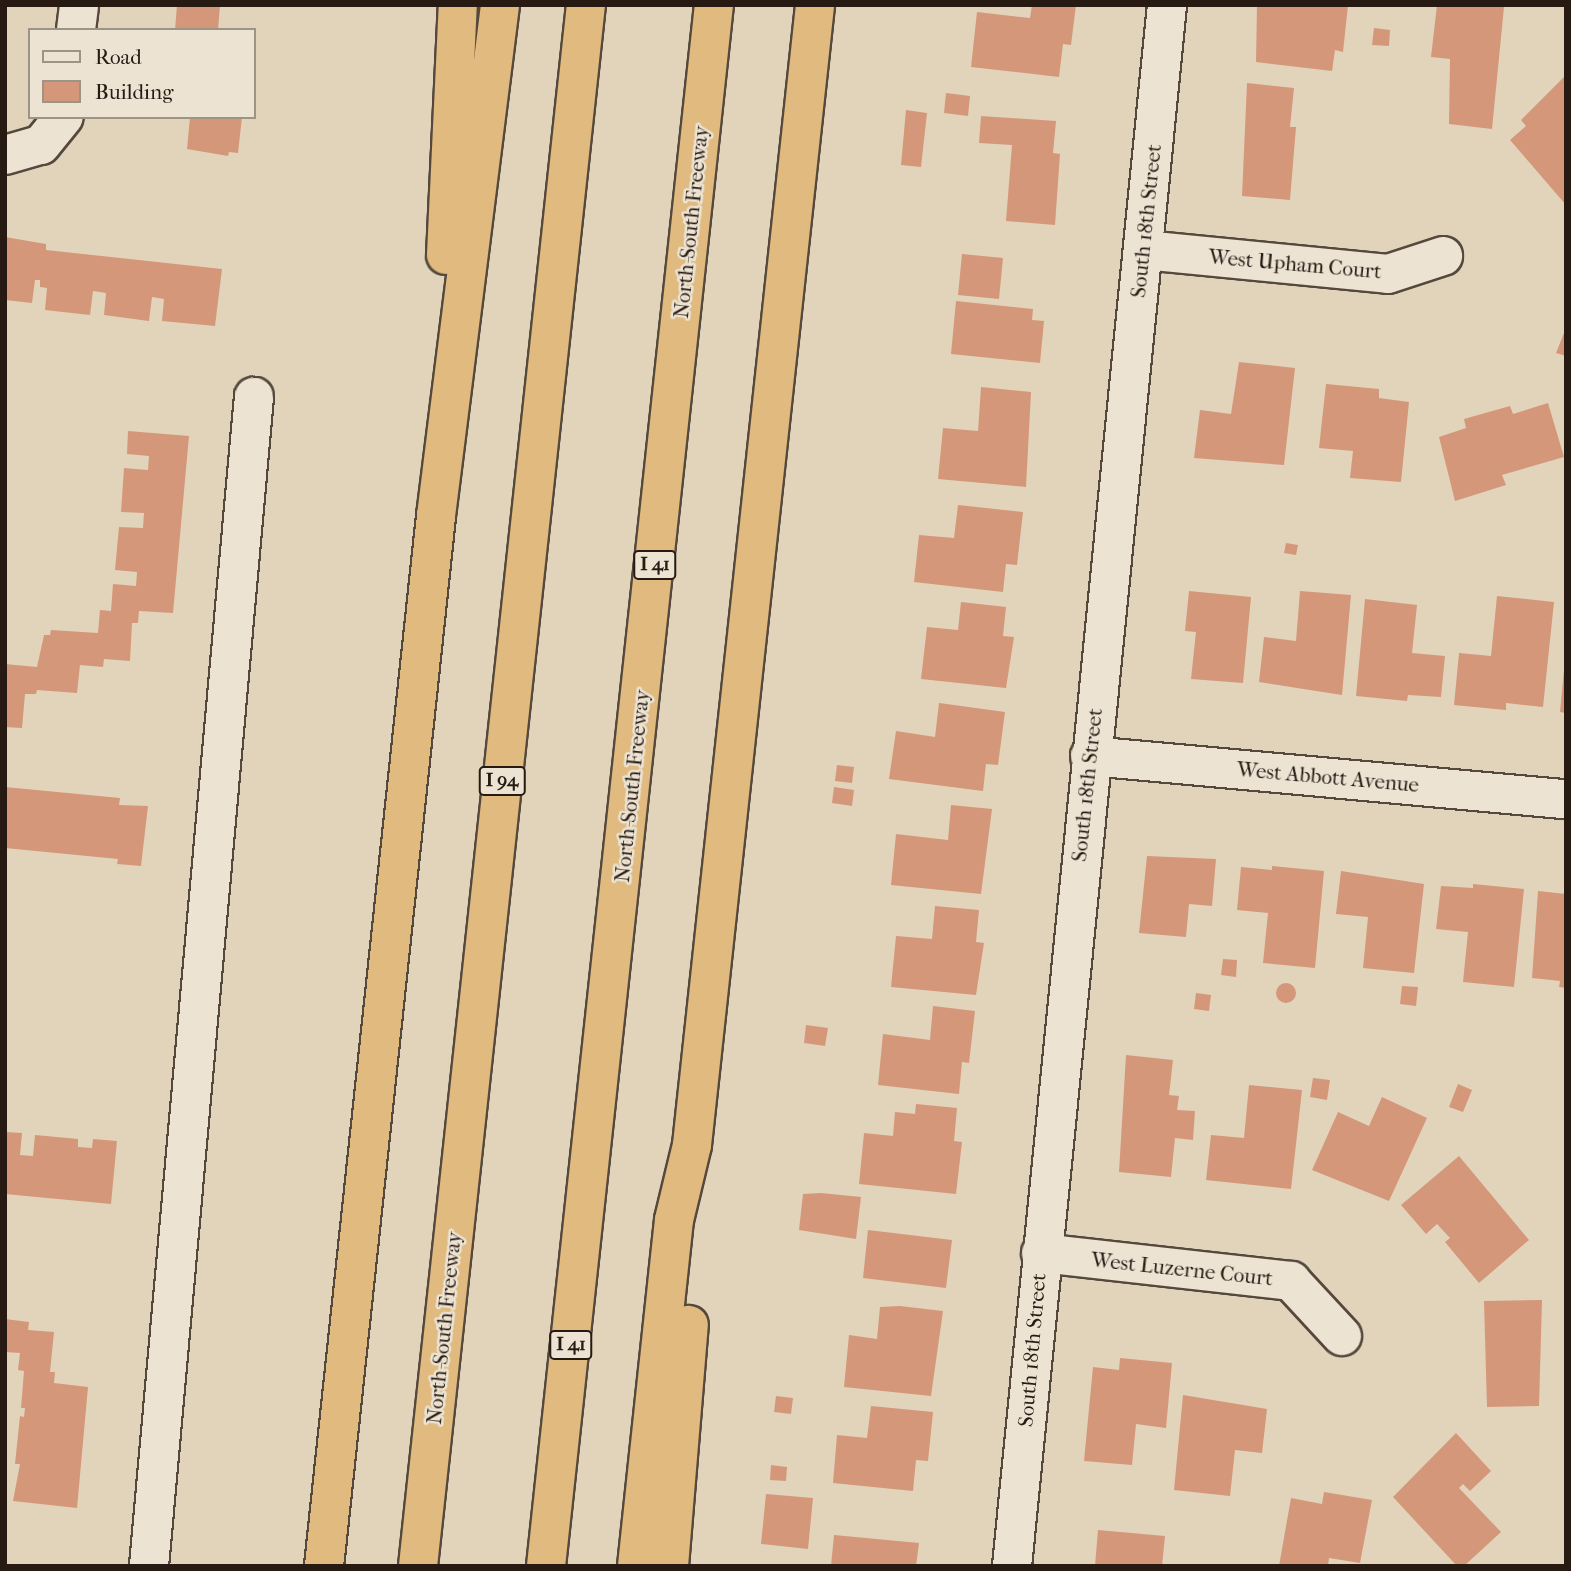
<!DOCTYPE html>
<html>
<head>
<meta charset="utf-8">
<style>
  body { margin:0 }
  #map { position:relative; width:1571px; height:1571px; overflow:hidden; background:#e1d4bb; font-family:"IM FELL French Canon",serif }
  div>[style] { position:absolute }
  [style*='--x'] { left:calc(var(--x)*1px); top:calc(var(--y)*1px); width:calc(var(--w)*1px); rotate:calc(var(--a)*1deg) }
  .building>* { inset:0; background:#d59779 }
  .round { border-radius:50% }
  .roads { filter:drop-shadow(2px 0 #55483d) drop-shadow(-2px 0 #55483d) drop-shadow(0 2px #55483d) drop-shadow(0 -2px #55483d) }
  .minor>* { height:38px; margin:-19px; padding:0 19px; transform-origin:19px; border-radius:19px; background:#ece3d3 }
  .highway>* { height:38px; margin:-19px; padding:0 19px; transform-origin:19px; border-radius:19px; background:#e0ba7e }
  span { translate:-50% -50%; white-space:nowrap; text-align:center; line-height:1.15; -webkit-text-stroke:5px #ece3d3; paint-order:stroke }
  .shield-label span { padding:2px 5px; background:#ece3d3; border:2px solid; border-radius:5px; -webkit-text-stroke-width:0 }
  .shield-label { font-size:19px; color:#261a13; font-weight:700 }
  .street-label { font-size:21px; color:#261a13 }
  .frame { position:absolute; inset:0; border:7px solid #261a13; pointer-events:none }
  .legend { position:absolute; left:28px; top:28px; width:228px; height:91px; box-sizing:border-box; background:#ece3d3; border:2px solid #9d9386; margin:0; padding:9px 12px; list-style:none; font-size:21px; color:#261a13 }
  .legend li { display:flex; align-items:center; gap:14px; height:35px }
  .legend b { width:35px; border:2px solid #9d9386 }
</style>
</head>
<body>
<div id="map">
  <div class="building">
    <i style="clip-path:polygon(177px 5px,220px 5px,218px 30px,175px 30px)"></i>
    <i style="clip-path:polygon(1032px 5px,1076px 5px,1071px 45px,1063px 44px,1059px 77px,971px 67px,977px 12px,1030px 18px)"></i>
    <i style="clip-path:polygon(1257px 5px,1348px 5px,1343px 52px,1335px 50px,1332px 71px,1256px 62px)"></i>
    <i style="clip-path:polygon(1437px 5px,1504px 7px,1492px 129px,1449px 124px,1450px 59px,1431px 57px)"></i>
    <i style="clip-path:polygon(1374px 28px,1390px 30px,1389px 46px,1372px 45px)"></i>
    <i style="clip-path:polygon(1566px 75px,1566px 205px,1510px 140px,1526px 126px,1521px 120px)"></i>
    <i style="clip-path:polygon(1247px 83px,1294px 88px,1290px 127px,1296px 127px,1290px 200px,1242px 196px)"></i>
    <i style="clip-path:polygon(946px 93px,970px 96px,968px 116px,944px 113px)"></i>
    <i style="clip-path:polygon(906px 110px,927px 113px,921px 167px,901px 165px)"></i>
    <i style="clip-path:polygon(981px 116px,1056px 121px,1053px 153px,1060px 154px,1055px 225px,1006px 221px,1012px 145px,979px 143px)"></i>
    <i style="clip-path:polygon(190px 117px,242px 117px,238px 153px,229px 152px,228px 156px,187px 149px)"></i>
    <i style="clip-path:polygon(5px 237px,46px 244px,46px 250px,222px 269px,215px 326px,162px 321px,164px 299px,152px 297px,149px 321px,104px 315px,106px 293px,93px 291px,90px 315px,45px 310px,47px 288px,40px 287px,40px 280px,35px 280px,32px 303px,5px 300px)"></i>
    <i style="clip-path:polygon(962px 254px,1003px 258px,999px 299px,958px 295px)"></i>
    <i style="clip-path:polygon(956px 301px,1033px 309px,1032px 320px,1044px 321px,1040px 363px,951px 354px)"></i>
    <i style="clip-path:polygon(1566px 328px,1566px 356px,1556px 353px)"></i>
    <i style="clip-path:polygon(1239px 362px,1295px 368px,1284px 465px,1194px 458px,1200px 410px,1231px 414px)"></i>
    <i style="clip-path:polygon(1326px 384px,1379px 389px,1379px 398px,1409px 402px,1401px 482px,1350px 478px,1353px 451px,1319px 448px)"></i>
    <i style="clip-path:polygon(981px 387px,1031px 392px,1026px 487px,938px 479px,943px 428px,978px 431px)"></i>
    <i style="clip-path:polygon(1548px 403px,1564px 457px,1502px 475px,1506px 485px,1455px 501px,1439px 437px,1466px 428px,1464px 419px,1510px 406px,1513px 414px)"></i>
    <i style="clip-path:polygon(128px 431px,189px 436px,173px 613px,139px 611px,138px 623px,132px 623px,130px 661px,104px 659px,103px 667px,80px 665px,77px 693px,37px 690px,36px 694px,25px 694px,22px 728px,5px 727px,5px 664px,37px 667px,44px 635px,50px 635px,51px 630px,98px 633px,100px 610px,111px 611px,113px 584px,136px 586px,137px 572px,115px 570px,119px 527px,143px 528px,144px 513px,121px 512px,124px 468px,148px 470px,149px 456px,127px 454px)"></i>
    <i style="clip-path:polygon(958px 505px,1023px 512px,1017px 565px,1006px 564px,1003px 592px,914px 582px,919px 535px,954px 538px)"></i>
    <i style="clip-path:polygon(1286px 543px,1298px 545px,1296px 555px,1284px 553px)"></i>
    <i style="clip-path:polygon(1189px 591px,1251px 597px,1243px 683px,1191px 679px,1196px 632px,1185px 631px)"></i>
    <i style="clip-path:polygon(1300px 591px,1351px 595px,1342px 695px,1259px 682px,1264px 637px,1296px 641px)"></i>
    <i style="clip-path:polygon(1497px 596px,1554px 602px,1543px 707px,1506px 703px,1506px 710px,1454px 705px,1459px 653px,1491px 656px)"></i>
    <i style="clip-path:polygon(1365px 599px,1417px 605px,1412px 653px,1445px 656px,1441px 697px,1408px 695px,1407px 701px,1356px 696px)"></i>
    <i style="clip-path:polygon(961px 602px,1006px 607px,1003px 636px,1014px 637px,1006px 688px,921px 679px,927px 627px,958px 630px)"></i>
    <i style="clip-path:polygon(1564px 670px,1566px 670px,1566px 713px,1560px 712px)"></i>
    <i style="clip-path:polygon(939px 703px,1005px 712px,998px 765px,986px 764px,983px 791px,889px 779px,896px 731px,935px 737px)"></i>
    <i style="clip-path:polygon(837px 765px,854px 767px,852px 783px,835px 781px)"></i>
    <i style="clip-path:polygon(5px 787px,120px 798px,119px 805px,148px 806px,141px 866px,117px 864px,118px 859px,5px 848px)"></i>
    <i style="clip-path:polygon(834px 787px,854px 790px,852px 806px,832px 803px)"></i>
    <i style="clip-path:polygon(951px 805px,992px 809px,981px 894px,891px 885px,896px 834px,948px 840px)"></i>
    <i style="clip-path:polygon(1147px 856px,1216px 859px,1212px 906px,1189px 904px,1186px 937px,1139px 933px)"></i>
    <i style="clip-path:polygon(1272px 866px,1324px 871px,1315px 968px,1263px 963px,1268px 913px,1237px 910px,1241px 867px,1272px 870px)"></i>
    <i style="clip-path:polygon(1341px 871px,1424px 884px,1414px 973px,1363px 968px,1368px 917px,1336px 914px)"></i>
    <i style="clip-path:polygon(1473px 884px,1524px 889px,1514px 987px,1463px 982px,1468px 932px,1436px 929px,1441px 886px,1473px 888px)"></i>
    <i style="clip-path:polygon(1538px 891px,1566px 894px,1566px 988px,1559px 987px,1560px 981px,1532px 978px)"></i>
    <i style="clip-path:polygon(935px 906px,979px 910px,976px 942px,984px 943px,976px 995px,891px 987px,896px 936px,932px 939px)"></i>
    <i style="clip-path:polygon(1223px 959px,1237px 960px,1236px 977px,1221px 975px)"></i>
    <i class="round" style="left:1276px;top:983px;width:20px;height:20px"></i>
    <i style="clip-path:polygon(1402px 986px,1418px 987px,1416px 1006px,1400px 1004px)"></i>
    <i style="clip-path:polygon(1196px 993px,1211px 995px,1209px 1011px,1194px 1009px)"></i>
    <i style="clip-path:polygon(933px 1006px,975px 1011px,969px 1063px,962px 1062px,959px 1094px,878px 1085px,883px 1034px,930px 1040px)"></i>
    <i style="clip-path:polygon(806px 1025px,828px 1028px,825px 1046px,804px 1043px)"></i>
    <i style="clip-path:polygon(1126px 1055px,1173px 1060px,1169px 1095px,1179px 1096px,1177px 1110px,1195px 1111px,1193px 1140px,1175px 1138px,1171px 1177px,1119px 1172px)"></i>
    <i style="clip-path:polygon(1313px 1078px,1330px 1080px,1327px 1100px,1310px 1097px)"></i>
    <i style="clip-path:polygon(1458px 1084px,1472px 1090px,1463px 1112px,1449px 1107px)"></i>
    <i style="clip-path:polygon(1249px 1085px,1302px 1090px,1291px 1189px,1206px 1180px,1211px 1135px,1244px 1138px)"></i>
    <i style="clip-path:polygon(1382px 1097px,1427px 1118px,1389px 1201px,1312px 1170px,1338px 1112px,1369px 1126px)"></i>
    <i style="clip-path:polygon(916px 1104px,957px 1108px,954px 1141px,962px 1142px,956px 1194px,859px 1184px,864px 1133px,893px 1136px,895px 1112px,915px 1114px)"></i>
    <i style="clip-path:polygon(5px 1132px,22px 1133px,20px 1155px,33px 1156px,35px 1135px,78px 1139px,78px 1147px,92px 1148px,93px 1139px,117px 1141px,111px 1204px,5px 1194px)"></i>
    <i style="clip-path:polygon(1459px 1156px,1529px 1240px,1479px 1283px,1445px 1242px,1450px 1238px,1437px 1224px,1426px 1234px,1401px 1205px)"></i>
    <i style="clip-path:polygon(821px 1193px,861px 1197px,856px 1239px,799px 1230px,803px 1194px)"></i>
    <i style="clip-path:polygon(868px 1230px,952px 1240px,946px 1288px,863px 1278px)"></i>
    <i style="clip-path:polygon(1542px 1300px,1539px 1406px,1487px 1407px,1484px 1301px)"></i>
    <i style="clip-path:polygon(900px 1306px,943px 1311px,931px 1396px,844px 1387px,849px 1335px,877px 1339px,880px 1307px)"></i>
    <i style="clip-path:polygon(5px 1319px,29px 1322px,28px 1330px,54px 1332px,50px 1372px,55px 1372px,54px 1383px,88px 1387px,77px 1508px,13px 1501px,20px 1464px,15px 1464px,20px 1416px,24px 1417px,25px 1408px,21px 1408px,24px 1371px,18px 1370px,20px 1353px,5px 1352px)"></i>
    <i style="clip-path:polygon(1120px 1358px,1172px 1363px,1166px 1428px,1136px 1424px,1132px 1465px,1084px 1461px,1093px 1367px,1119px 1370px)"></i>
    <i style="clip-path:polygon(1183px 1395px,1267px 1409px,1262px 1453px,1235px 1450px,1230px 1496px,1174px 1490px)"></i>
    <i style="clip-path:polygon(776px 1396px,793px 1398px,791px 1414px,774px 1412px)"></i>
    <i style="clip-path:polygon(871px 1406px,933px 1412px,928px 1461px,916px 1460px,913px 1491px,833px 1483px,837px 1435px,867px 1438px)"></i>
    <i style="clip-path:polygon(1456px 1433px,1491px 1471px,1470px 1491px,1463px 1484px,1459px 1488px,1501px 1532px,1464px 1566px,1457px 1566px,1393px 1497px)"></i>
    <i style="clip-path:polygon(771px 1465px,787px 1467px,786px 1481px,770px 1480px)"></i>
    <i style="clip-path:polygon(1324px 1492px,1372px 1500px,1360px 1563px,1329px 1558px,1328px 1566px,1279px 1566px,1291px 1498px,1322px 1504px)"></i>
    <i style="clip-path:polygon(766px 1494px,813px 1498px,808px 1549px,761px 1544px)"></i>
    <i style="clip-path:polygon(1098px 1530px,1165px 1536px,1162px 1566px,1095px 1566px)"></i>
    <i style="clip-path:polygon(834px 1535px,919px 1543px,916px 1566px,831px 1566px)"></i>
  </div>
  <div class="roads">
    <div class="minor">
      <i style="--x:76;--y:30;--w:25;--a:-83"></i>
      <i style="--x:5;--y:155;--w:37;--a:-16"></i>
      <i style="--x:41;--y:145;--w:36;--a:-51"></i>
      <i style="--x:1144;--y:250;--w:245;--a:5.6"></i>
      <i style="--x:1388;--y:274;--w:58;--a:-18.1"></i>
      <i style="--x:1090;--y:756;--w:478;--a:5.2"></i>
      <i style="--x:1041;--y:1253;--w:252;--a:6.4"></i>
      <i style="--x:1291;--y:1281;--w:75;--a:47.2"></i>
      <i style="--x:149;--y:1566;--w:1174;--a:-84.87"></i>
      <i style="--x:1012;--y:1566;--w:1569;--a:-84.33"></i>
    </div>
    <div class="highway">
      <i style="--x:446;--y:255;--w:250;--a:-87.3"></i>
      <i style="--x:324;--y:1566;--w:1056;--a:-83.91"></i>
      <i style="--x:436;--y:516;--w:515;--a:-82.86"></i>
      <i style="--x:418;--y:1566;--w:1570;--a:-83.86"></i>
      <i style="--x:546;--y:1566;--w:1570;--a:-83.86"></i>
      <i style="--x:637;--y:1566;--w:348;--a:-83.9"></i>
      <i style="--x:674;--y:1220;--w:77;--a:-76.5"></i>
      <i style="--x:692;--y:1145;--w:1147;--a:-83.84"></i>
      <i style="--x:669;--y:1566;--w:242;--a:-85.3"></i>
    </div>
  </div>
  <div class="shield-label">
    <span style="left:655px;top:565px">I 41</span>
    <span style="left:502px;top:781px">I 94</span>
    <span style="left:571px;top:1345px">I 41</span>
  </div>
  <div class="street-label">
    <span style="left:1146px;top:221px;rotate:-84deg">South 18th Street</span>
    <span style="left:691px;top:222px;rotate:-84deg">North-South Freeway</span>
    <span style="left:1295px;top:264px;rotate:5deg">West Upham Court</span>
    <span style="left:1328px;top:777px;rotate:5deg">West Abbott Avenue</span>
    <span style="left:1087px;top:785px;rotate:-84deg">South 18th Street</span>
    <span style="left:632px;top:786px;rotate:-84deg">North-South Freeway</span>
    <span style="left:1182px;top:1269px;rotate:6deg">West Luzerne Court</span>
    <span style="left:444px;top:1328px;rotate:-84deg">North-South Freeway</span>
    <span style="left:1032px;top:1350px;rotate:-85deg">South 18th Street</span>
  </div>
  <div class="frame"></div>
  <ul class="legend">
  <li><b style="height:9px;background:#ece3d3"></b>Road</li>
  <li><b style="height:19px;background:#d59779"></b>Building</li>
  </ul>
</div>
</body>
</html>
